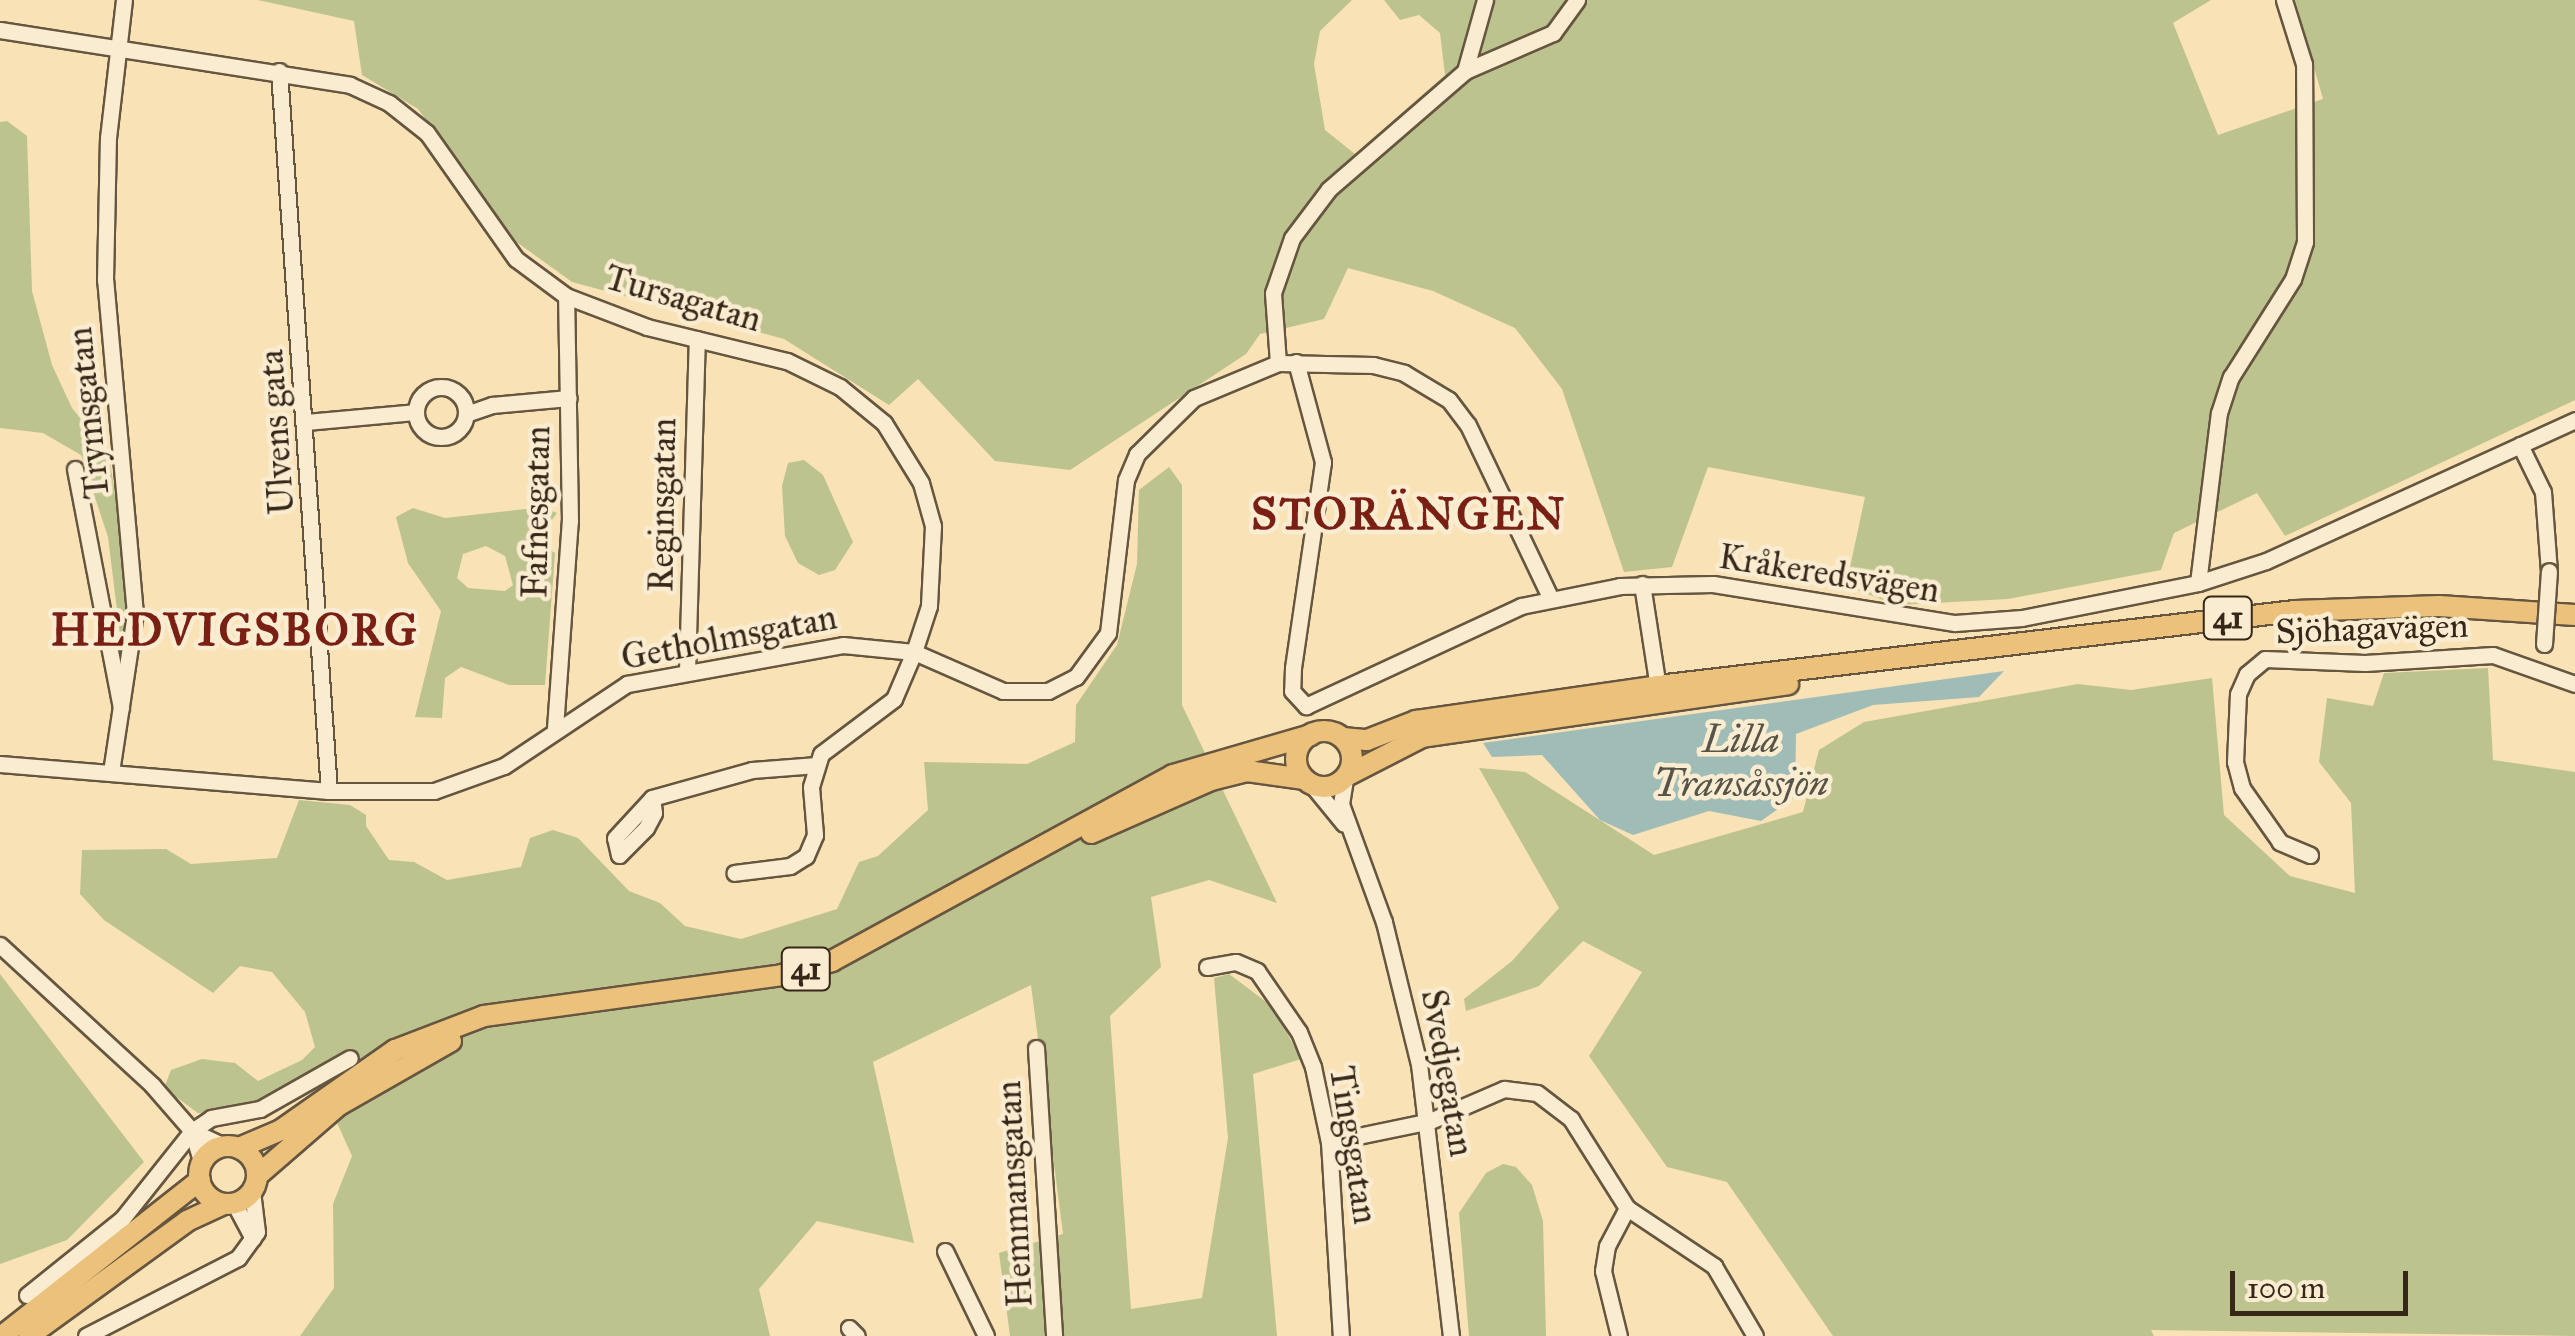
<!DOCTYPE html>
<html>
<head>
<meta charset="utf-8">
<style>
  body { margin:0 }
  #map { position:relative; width:2575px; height:1336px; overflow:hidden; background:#f8e2b6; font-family:"IM FELL Great Primer",serif }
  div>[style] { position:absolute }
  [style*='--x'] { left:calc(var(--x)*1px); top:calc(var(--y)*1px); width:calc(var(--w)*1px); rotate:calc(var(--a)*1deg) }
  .green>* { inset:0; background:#bdc38e }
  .water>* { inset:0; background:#a0bcb7 }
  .roads { filter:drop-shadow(2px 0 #665640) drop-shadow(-2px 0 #665640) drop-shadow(0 2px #665640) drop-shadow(0 -2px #665640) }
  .minor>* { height:15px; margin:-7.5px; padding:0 7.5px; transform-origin:7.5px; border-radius:7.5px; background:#faecd0 }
  .minor>.ring { margin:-7.5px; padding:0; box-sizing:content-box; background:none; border:15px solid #faecd0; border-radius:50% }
  .major>* { height:20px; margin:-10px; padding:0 10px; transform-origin:10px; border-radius:10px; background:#ecc17b }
  .major>.ring { margin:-10px; padding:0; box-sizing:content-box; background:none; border:20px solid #ecc17b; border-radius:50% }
  .bridges { filter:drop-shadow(2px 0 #665640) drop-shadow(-2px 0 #665640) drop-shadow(0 2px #665640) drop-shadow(0 -2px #665640) }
  .minor-bridge>* { height:15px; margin:-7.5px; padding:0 7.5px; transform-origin:7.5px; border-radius:7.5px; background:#faecd0 }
  span { translate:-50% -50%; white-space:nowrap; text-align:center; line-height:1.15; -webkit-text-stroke:9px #faecd0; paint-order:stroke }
  .shield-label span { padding:2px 8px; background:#faecd0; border:2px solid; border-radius:8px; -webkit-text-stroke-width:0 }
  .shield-label { font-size:32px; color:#362719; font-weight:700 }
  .street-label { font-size:35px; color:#362719 }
  .water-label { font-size:38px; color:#565448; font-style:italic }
  .district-label { font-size:45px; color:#7a1f14; font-weight:700; letter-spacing:2.5px }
  .scale { position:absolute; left:2230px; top:1271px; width:178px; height:45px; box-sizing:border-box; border:5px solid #362719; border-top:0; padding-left:12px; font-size:30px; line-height:35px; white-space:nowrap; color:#362719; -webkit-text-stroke:8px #faecd0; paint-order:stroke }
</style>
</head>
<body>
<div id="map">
  <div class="green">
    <i style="clip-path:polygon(258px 0,1352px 0,1320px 31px,1314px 64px,1325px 130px,1355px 154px,1445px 75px,1440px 33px,1419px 15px,1400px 20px,1384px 0,2211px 0,2173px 23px,2218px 135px,2323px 99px,2295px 0,2575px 0,2575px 400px,2285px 536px,2257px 493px,2174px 533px,2161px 570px,2008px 599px,1897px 605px,1846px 586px,1865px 497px,1708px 467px,1672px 567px,1624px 572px,1562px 389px,1515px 328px,1433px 291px,1348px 268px,1324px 319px,1260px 334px,1246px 354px,1070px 470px,995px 461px,918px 379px,889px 405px,784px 339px,572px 282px,511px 238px,418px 109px,362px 75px,354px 21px)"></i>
    <i style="clip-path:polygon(7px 121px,27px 136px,32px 291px,52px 365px,72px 408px,109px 454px,129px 592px,123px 659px,108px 537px,81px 455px,43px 433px,0 428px,0 122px)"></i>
    <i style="clip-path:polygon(804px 460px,823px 475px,853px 542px,835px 570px,819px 575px,798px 563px,785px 536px,782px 486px,788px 463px)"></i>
    <i style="clip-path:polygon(1169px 467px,1182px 485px,1182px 705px,1277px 903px,1209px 880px,1151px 897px,1161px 967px,1110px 1016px,1131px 1309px,1202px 1298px,1228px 1138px,1214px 978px,1229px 974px,1273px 1007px,1301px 1059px,1253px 1074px,1277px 1336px,1010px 1336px,999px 1253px,1063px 1234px,1031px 985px,873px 1062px,914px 1243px,817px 1221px,759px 1289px,770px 1336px,300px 1336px,334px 1288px,333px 1204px,352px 1156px,320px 1085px,238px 1115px,198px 1113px,164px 1088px,171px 1070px,202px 1059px,235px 1063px,258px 1081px,302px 1060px,315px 1047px,305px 1012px,272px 972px,240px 966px,213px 993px,104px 920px,80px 894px,82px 850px,166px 849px,191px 864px,277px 858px,299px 800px,350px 805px,366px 815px,366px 826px,389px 860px,414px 862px,447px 880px,521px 867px,530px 838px,553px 830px,578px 838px,629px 891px,660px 903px,685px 926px,741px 939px,837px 909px,859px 862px,878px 856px,928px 810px,924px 762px,1027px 764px,1075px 742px,1076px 705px,1117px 645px,1137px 564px,1139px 490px)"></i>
    <i style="clip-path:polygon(evenodd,543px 507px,557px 513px,545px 529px,547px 548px,555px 553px,545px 685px,509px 685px,461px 667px,445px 678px,442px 718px,415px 717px,441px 611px,408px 563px,396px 517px,413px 508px,445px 518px,543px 507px,486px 546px,505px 556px,513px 585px,505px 591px,468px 588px,457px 578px,463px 554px,486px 546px)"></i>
    <i style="clip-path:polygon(2488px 668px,2493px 760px,2575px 772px,2575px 1336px,2151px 1330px,2154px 1336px,1833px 1336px,1727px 1182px,1667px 1167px,1589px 1056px,1642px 972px,1583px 941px,1539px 986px,1466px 1011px,1464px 999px,1512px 961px,1559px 908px,1479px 768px,1525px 772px,1654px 855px,1803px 812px,1819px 750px,1864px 722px,2078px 684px,2131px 690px,2212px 678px,2224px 815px,2290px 876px,2355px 893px,2351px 803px,2319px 762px,2327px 698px,2373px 706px,2384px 673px)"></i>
    <i style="clip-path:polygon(0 974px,144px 1162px,67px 1240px,0 1264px)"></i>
    <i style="clip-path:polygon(1503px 1164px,1516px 1167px,1532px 1185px,1543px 1221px,1546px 1336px,1469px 1336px,1459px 1213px,1486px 1173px)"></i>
  </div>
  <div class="water">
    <i style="clip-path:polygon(2004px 671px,1979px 697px,1873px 705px,1796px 734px,1795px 797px,1761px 821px,1709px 811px,1633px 835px,1600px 820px,1542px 755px,1492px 757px,1483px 743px)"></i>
  </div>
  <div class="roads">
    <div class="minor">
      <i style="--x:0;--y:30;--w:354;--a:8.9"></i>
      <i style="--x:350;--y:85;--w:43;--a:24.8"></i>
      <i style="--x:389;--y:103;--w:48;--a:38.3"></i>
      <i style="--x:427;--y:133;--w:154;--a:54.8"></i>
      <i style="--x:516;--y:259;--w:62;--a:36.5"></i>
      <i style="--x:566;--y:296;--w:87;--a:20.9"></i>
      <i style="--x:647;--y:327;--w:144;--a:13.7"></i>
      <i style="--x:787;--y:361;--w:59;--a:26.1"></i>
      <i style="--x:840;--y:387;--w:57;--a:39.3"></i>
      <i style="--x:884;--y:423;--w:70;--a:58.3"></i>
      <i style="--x:921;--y:483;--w:45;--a:74.4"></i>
      <i style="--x:933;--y:526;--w:80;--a:92.9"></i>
      <i style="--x:929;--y:606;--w:48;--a:108.1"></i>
      <i style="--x:914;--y:652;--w:51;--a:113.1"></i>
      <i style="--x:894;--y:699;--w:91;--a:143"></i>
      <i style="--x:821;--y:754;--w:34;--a:107"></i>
      <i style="--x:811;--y:787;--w:48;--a:85.2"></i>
      <i style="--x:815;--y:835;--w:23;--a:113"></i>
      <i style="--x:806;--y:856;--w:19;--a:148"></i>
      <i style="--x:790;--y:866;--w:56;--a:172.9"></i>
      <i style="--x:279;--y:71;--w:722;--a:86.03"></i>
      <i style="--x:1465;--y:71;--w:96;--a:-23.4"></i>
      <i style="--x:1553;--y:33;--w:41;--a:-54"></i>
      <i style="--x:1296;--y:362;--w:104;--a:74.9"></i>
      <i style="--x:1323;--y:462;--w:208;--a:98.3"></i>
      <i style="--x:1293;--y:668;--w:23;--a:92"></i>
      <i style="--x:1292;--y:691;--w:21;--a:47"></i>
      <i style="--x:1306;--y:706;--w:237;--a:-24.9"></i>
      <i style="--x:1521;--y:606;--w:101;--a:-11.4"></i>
      <i style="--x:1620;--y:586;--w:93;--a:-1.2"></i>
      <i style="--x:1713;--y:584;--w:245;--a:9.2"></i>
      <i style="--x:1955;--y:623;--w:67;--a:-4.3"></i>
      <i style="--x:2022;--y:618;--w:179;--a:-11.2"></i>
      <i style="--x:2198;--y:583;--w:71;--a:-17.9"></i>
      <i style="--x:2266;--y:561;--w:340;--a:-24.5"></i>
      <i style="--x:1278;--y:363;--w:70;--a:-94.1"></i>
      <i style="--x:1273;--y:293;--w:58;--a:-70.9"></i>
      <i style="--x:1292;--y:238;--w:61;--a:-52.9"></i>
      <i style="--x:1329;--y:189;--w:180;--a:-40.9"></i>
      <i style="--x:1465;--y:71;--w:74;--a:-74.3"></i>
      <i class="ring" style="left:416px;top:387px;width:35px;height:35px"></i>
      <i style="--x:466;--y:414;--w:28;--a:-19"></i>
      <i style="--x:492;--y:405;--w:77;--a:-5.2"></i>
      <i style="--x:306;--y:422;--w:109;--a:-5.2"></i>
      <i style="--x:2520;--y:445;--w:52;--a:63.9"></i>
      <i style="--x:2543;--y:492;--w:79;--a:85.7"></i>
      <i style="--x:75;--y:469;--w:243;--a:79.1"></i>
      <i style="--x:2198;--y:583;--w:171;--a:-83"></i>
      <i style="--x:2219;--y:413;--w:38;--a:-72"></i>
      <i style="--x:2231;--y:377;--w:116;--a:-57.7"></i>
      <i style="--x:2293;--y:279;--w:39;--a:-72"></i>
      <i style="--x:2305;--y:242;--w:178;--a:-90.3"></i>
      <i style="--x:2304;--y:64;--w:67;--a:-107.4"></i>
      <i style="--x:1642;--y:584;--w:111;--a:81.2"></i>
      <i style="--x:687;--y:671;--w:332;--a:-88.3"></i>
      <i style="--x:555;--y:728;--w:208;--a:-85.9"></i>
      <i style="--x:570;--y:521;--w:225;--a:-91"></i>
      <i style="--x:0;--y:764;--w:330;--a:4.7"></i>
      <i style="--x:329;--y:791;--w:105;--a:0"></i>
      <i style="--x:434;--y:791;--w:74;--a:-19.7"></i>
      <i style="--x:504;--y:766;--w:148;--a:-33.7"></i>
      <i style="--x:627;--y:684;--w:219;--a:-10.2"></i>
      <i style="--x:843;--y:645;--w:71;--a:5.6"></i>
      <i style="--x:914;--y:652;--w:97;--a:23.7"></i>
      <i style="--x:1003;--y:691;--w:45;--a:0"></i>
      <i style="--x:1048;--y:691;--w:31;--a:-27"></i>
      <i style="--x:1076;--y:677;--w:54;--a:-54"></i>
      <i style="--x:1108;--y:633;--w:154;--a:-83.3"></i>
      <i style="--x:1126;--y:480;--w:28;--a:-67"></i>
      <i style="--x:1137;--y:454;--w:80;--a:-44.5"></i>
      <i style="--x:1194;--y:398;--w:91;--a:-22.6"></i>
      <i style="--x:1278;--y:363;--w:95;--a:1.2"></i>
      <i style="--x:1373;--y:365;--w:32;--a:14"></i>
      <i style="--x:1404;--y:373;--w:52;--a:31"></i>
      <i style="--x:1449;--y:400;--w:31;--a:53"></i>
      <i style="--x:1468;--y:425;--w:191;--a:64.5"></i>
      <i style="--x:111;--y:772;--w:160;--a:-81.4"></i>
      <i style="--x:135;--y:614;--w:335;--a:-95.1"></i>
      <i style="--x:105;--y:280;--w:142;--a:-88.8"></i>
      <i style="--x:108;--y:138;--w:139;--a:-83.4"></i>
      <i style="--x:1345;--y:779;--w:25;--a:99"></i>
      <i style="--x:1341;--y:804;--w:126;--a:70"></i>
      <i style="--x:1384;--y:922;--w:146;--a:76.2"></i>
      <i style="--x:1419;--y:1064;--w:274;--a:83.3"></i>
      <i style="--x:1312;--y:785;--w:50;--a:50.6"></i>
      <i style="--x:652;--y:798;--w:15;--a:82"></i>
      <i style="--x:654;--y:813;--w:17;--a:118"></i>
      <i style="--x:646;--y:828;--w:38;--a:135"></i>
      <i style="--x:619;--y:855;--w:17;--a:-103"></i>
      <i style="--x:615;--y:838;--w:54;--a:-47.2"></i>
      <i style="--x:652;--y:798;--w:104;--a:-15.6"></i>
      <i style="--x:752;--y:770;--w:65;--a:-4.4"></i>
      <i style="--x:2310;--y:855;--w:33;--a:-157"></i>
      <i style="--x:2280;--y:842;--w:66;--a:-125.1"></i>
      <i style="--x:2242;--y:788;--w:27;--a:-105"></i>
      <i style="--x:2235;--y:762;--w:68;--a:-87.5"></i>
      <i style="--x:2238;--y:694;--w:22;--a:-66"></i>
      <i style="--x:2247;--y:674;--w:23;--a:-40"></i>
      <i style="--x:2265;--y:659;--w:100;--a:2.3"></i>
      <i style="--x:2365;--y:663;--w:128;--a:-3.6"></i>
      <i style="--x:2493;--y:655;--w:87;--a:19.5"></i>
      <i style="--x:0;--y:945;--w:207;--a:42.6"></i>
      <i style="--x:152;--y:1085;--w:61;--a:49"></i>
      <i style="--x:192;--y:1131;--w:34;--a:73"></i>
      <i style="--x:1207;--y:967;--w:29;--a:-10"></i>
      <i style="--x:1236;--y:962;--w:23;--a:23"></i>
      <i style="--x:1257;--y:971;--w:74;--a:55.5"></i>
      <i style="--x:1299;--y:1032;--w:38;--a:68"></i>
      <i style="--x:1313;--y:1067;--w:77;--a:78"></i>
      <i style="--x:1329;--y:1142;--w:194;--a:86.5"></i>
      <i style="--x:1036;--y:1048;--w:289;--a:86.4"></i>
      <i style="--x:192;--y:1131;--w:35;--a:25"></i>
      <i style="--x:1329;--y:1142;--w:103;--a:-11.7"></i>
      <i style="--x:1430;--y:1121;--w:81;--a:-23.4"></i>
      <i style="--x:1504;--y:1089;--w:33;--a:7"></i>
      <i style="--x:1537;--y:1093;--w:43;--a:37.4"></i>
      <i style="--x:1571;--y:1119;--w:105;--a:57.8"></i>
      <i style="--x:1627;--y:1208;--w:105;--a:33.7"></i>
      <i style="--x:1714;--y:1266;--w:81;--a:59.6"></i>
      <i style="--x:234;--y:1203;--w:40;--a:62"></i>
      <i style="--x:945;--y:1251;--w:94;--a:64.2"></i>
      <i style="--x:27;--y:1295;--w:122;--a:-38.7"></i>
      <i style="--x:122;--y:1219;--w:112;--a:-51.5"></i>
      <i style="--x:192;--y:1131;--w:23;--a:-34"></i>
      <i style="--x:211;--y:1118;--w:50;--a:-10.4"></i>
      <i style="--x:260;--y:1109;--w:103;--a:-29.5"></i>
      <i style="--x:849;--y:1328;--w:11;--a:45"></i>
      <i style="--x:86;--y:1336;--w:171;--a:-27.2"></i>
      <i style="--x:238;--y:1258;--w:32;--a:-54"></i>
      <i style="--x:257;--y:1232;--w:41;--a:-97"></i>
      <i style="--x:1619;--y:1336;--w:67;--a:-103.8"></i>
      <i style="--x:1603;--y:1271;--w:25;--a:-81"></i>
      <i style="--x:1607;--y:1246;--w:43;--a:-62.2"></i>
    </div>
    <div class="major">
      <i class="ring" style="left:1296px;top:731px;width:36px;height:36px"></i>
      <i style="--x:1343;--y:738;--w:24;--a:5"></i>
      <i style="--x:1367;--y:740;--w:53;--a:-21.2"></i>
      <i style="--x:1416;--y:721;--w:245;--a:-8.2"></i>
      <i style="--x:1658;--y:686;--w:641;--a:-6.72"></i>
      <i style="--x:2295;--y:611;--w:144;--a:-2"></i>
      <i style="--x:2439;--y:606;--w:136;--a:3.8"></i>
      <i style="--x:1348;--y:775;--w:83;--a:-27.2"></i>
      <i style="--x:1422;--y:737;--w:370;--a:-8.2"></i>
      <i style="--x:1091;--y:833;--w:131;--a:-23.8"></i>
      <i style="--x:1211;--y:780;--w:37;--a:-14"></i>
      <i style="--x:1247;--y:771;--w:58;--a:8"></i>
      <i class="ring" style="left:199px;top:1146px;width:38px;height:38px"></i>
      <i style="--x:239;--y:1148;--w:46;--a:-23.2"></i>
      <i style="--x:281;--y:1130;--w:139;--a:-35.1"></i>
      <i style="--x:395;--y:1050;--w:95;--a:-20.9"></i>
      <i style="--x:484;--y:1016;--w:301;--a:-7.8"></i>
      <i style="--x:782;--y:975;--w:52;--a:-15.6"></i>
      <i style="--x:832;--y:961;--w:388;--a:-28.6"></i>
      <i style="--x:1173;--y:775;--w:144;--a:-16.2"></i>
      <i style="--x:257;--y:1176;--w:108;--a:-40.9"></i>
      <i style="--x:339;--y:1105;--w:129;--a:-29.7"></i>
      <i style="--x:2;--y:1336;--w:252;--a:-38.2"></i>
      <i style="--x:29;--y:1336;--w:195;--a:-36"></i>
      <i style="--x:187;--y:1221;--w:40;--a:-25"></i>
    </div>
  </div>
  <div class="bridges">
    <div class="minor-bridge">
      <i style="--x:2544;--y:644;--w:73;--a:-86.1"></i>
    </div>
  </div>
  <div class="shield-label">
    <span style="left:2228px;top:618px">41</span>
    <span style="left:806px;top:969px">41</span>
  </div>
  <div class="street-label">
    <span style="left:683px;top:299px;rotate:16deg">Tursagatan</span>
    <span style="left:89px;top:413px;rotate:-96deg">Trymsgatan</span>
    <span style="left:277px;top:432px;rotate:-94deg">Ulvens gata</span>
    <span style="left:663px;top:505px;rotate:-89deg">Reginsgatan</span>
    <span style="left:537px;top:512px;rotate:-89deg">Fafnesgatan</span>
    <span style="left:1829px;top:574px;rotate:9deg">Kråkeredsvägen</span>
    <span style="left:2372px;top:629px;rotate:-2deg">Sjöhagavägen</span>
    <span style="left:729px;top:638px;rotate:-11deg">Getholmsgatan</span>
    <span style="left:1447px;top:1073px;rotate:80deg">Svedjegatan</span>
    <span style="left:1353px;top:1145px;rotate:81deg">Tingsgatan</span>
    <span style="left:1015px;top:1194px;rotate:-93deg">Hemmansgatan</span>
  </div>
  <div class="water-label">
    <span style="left:1741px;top:762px">Lilla<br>Transåssjön</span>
  </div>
  <div class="district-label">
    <span style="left:1409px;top:514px">STORÄNGEN</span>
    <span style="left:235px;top:630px">HEDVIGSBORG</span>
  </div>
  <div class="scale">100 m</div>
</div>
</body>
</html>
